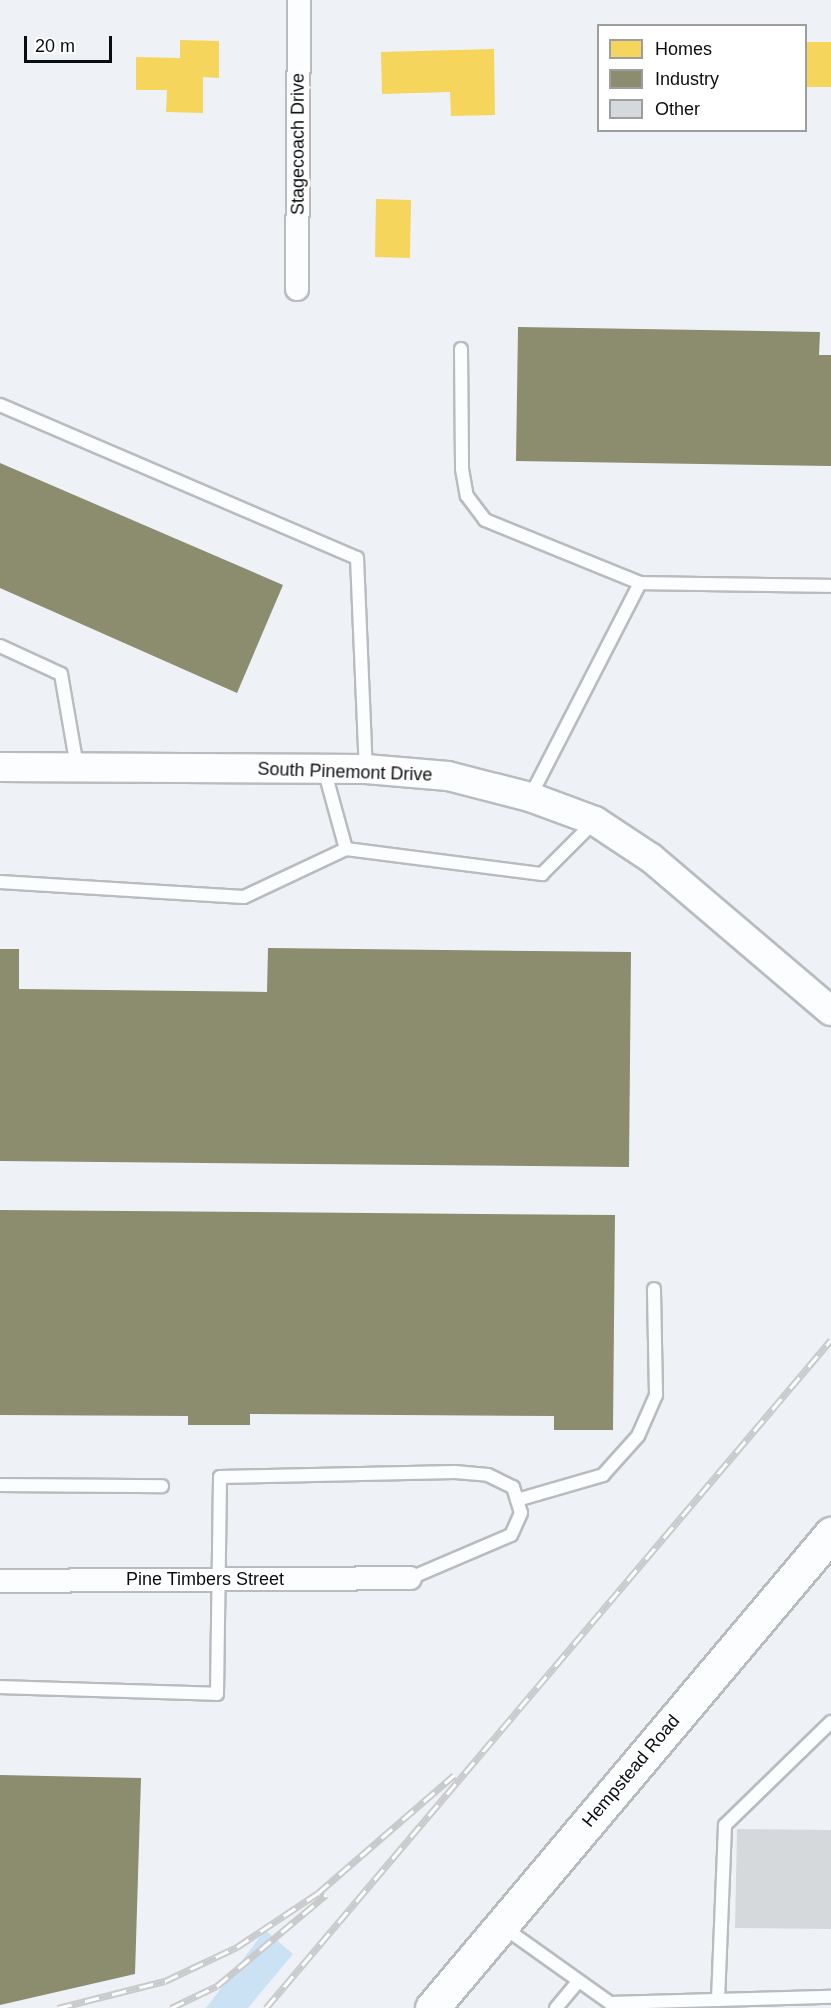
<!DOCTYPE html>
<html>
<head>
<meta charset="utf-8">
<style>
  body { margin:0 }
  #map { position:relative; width:831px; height:2008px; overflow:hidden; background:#eef2f6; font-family:Helvetica,sans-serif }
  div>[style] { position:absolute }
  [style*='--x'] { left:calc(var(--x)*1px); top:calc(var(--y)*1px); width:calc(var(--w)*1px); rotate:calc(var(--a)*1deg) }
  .green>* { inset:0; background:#cbe2f4 }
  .homes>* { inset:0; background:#f6d55c }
  .industry>* { inset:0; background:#8c8c6e }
  .building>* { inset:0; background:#d6d9dc }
  .roads { filter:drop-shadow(2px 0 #b9bcbf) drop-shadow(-2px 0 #b9bcbf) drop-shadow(0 2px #b9bcbf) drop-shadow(0 -2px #b9bcbf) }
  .service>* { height:12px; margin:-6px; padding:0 6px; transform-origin:6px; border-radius:6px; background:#fcfdfe }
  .minor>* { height:22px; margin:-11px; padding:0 11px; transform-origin:11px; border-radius:11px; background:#fcfdfe }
  .tertiary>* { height:28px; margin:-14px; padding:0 14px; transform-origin:14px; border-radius:14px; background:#fcfdfe }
  .secondary>* { height:33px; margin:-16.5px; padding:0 16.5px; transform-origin:16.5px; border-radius:16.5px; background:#fcfdfe }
  .rail>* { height:7px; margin-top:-3.5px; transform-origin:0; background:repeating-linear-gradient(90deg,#fff 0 14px,#c9cacc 0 28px); box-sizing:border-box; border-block:2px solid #c9cacc }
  span { translate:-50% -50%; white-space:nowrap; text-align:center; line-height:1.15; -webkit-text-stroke:6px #fff; paint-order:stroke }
  .street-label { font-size:18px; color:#0a0d0f }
  .legend { position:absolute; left:597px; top:24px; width:210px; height:108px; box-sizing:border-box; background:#fff; border:2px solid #9d9e9f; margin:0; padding:8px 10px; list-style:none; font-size:18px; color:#0a0d0f }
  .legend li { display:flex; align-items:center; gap:12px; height:30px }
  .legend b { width:30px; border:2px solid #9d9e9f }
  .scale { position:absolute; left:24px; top:36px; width:88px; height:27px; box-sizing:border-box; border:3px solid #0a0d0f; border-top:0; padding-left:8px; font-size:18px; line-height:21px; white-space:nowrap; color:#0a0d0f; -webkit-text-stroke:4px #fff; paint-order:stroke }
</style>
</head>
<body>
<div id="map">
  <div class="green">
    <i style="clip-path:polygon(265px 1930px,293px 1954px,248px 2008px,206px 2008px)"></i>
  </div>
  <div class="homes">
    <i style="clip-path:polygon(180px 40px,219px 41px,219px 78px,203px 77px,203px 113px,166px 112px,167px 90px,136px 90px,136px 57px,180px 58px)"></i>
    <i style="clip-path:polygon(806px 42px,831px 42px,831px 87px,806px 87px)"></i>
    <i style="clip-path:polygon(494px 49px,495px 115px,451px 116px,450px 92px,382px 94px,381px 52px)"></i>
    <i style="clip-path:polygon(376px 199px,411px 200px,410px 258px,375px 257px)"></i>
  </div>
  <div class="industry">
    <i style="clip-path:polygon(518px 327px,820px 332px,819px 355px,831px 355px,831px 466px,516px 461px)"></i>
    <i style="clip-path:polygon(0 463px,283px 585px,237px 693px,0 588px)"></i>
    <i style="clip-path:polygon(268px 948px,631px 952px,629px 1167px,0 1161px,0 949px,19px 949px,19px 989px,267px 992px)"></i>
    <i style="clip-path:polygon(0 1210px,615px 1215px,613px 1430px,554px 1430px,554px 1416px,250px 1414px,250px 1425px,188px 1425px,188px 1416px,0 1415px)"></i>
    <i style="clip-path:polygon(0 1775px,141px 1778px,135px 1974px,0 2005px)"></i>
  </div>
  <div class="building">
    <i style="clip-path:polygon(737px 1829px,831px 1830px,831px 1929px,735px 1928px)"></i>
  </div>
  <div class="roads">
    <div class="service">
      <i style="--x:461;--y:349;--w:120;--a:89.5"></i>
      <i style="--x:462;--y:469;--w:27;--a:80"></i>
      <i style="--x:467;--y:496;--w:30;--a:53"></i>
      <i style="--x:485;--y:520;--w:167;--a:22.1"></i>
      <i style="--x:0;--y:405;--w:388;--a:23.2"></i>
      <i style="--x:357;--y:558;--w:211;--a:87.6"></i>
      <i style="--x:0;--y:646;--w:67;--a:24.7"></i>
      <i style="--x:61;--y:674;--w:94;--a:80.2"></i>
      <i style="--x:530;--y:797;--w:241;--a:-62.8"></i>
      <i style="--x:640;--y:583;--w:191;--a:0.9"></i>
      <i style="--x:346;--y:849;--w:198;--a:7.3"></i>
      <i style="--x:542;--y:874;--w:74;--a:-45"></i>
      <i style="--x:0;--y:882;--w:244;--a:3.5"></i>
      <i style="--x:244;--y:897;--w:113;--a:-25.2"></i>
      <i style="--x:346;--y:849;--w:83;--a:-105.4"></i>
      <i style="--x:0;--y:1485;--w:162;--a:0.4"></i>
      <i style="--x:517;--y:1500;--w:90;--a:-16.2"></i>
      <i style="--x:603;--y:1475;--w:52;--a:-48.1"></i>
      <i style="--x:638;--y:1436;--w:45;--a:-66.3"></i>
      <i style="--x:656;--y:1395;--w:106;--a:-91.1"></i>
      <i style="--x:0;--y:1687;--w:217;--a:1.8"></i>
      <i style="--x:217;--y:1694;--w:217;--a:-89.2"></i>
      <i style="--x:220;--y:1477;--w:235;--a:-1.2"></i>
      <i style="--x:455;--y:1472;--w:33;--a:5"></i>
      <i style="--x:488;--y:1475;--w:28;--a:26"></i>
      <i style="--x:513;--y:1487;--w:27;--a:73"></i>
      <i style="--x:521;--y:1513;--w:24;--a:114"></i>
      <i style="--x:511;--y:1535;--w:110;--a:156.9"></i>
      <i style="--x:502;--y:1926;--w:133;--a:35.5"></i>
      <i style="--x:610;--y:2003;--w:221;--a:-1.6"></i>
      <i style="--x:718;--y:2000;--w:175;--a:-87.7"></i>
      <i style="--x:725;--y:1825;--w:148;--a:-44.2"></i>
      <i style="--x:556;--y:2008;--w:35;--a:-50"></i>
    </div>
    <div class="minor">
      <i style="--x:297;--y:289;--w:289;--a:-89.6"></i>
      <i style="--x:0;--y:1581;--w:410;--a:-0.4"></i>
    </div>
    <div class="tertiary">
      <i style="--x:0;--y:767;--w:366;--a:0.3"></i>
      <i style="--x:366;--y:769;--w:82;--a:4.9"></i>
      <i style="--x:448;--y:776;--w:85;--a:14.4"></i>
      <i style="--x:530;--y:797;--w:69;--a:20.3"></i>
      <i style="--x:595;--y:821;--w:67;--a:33.5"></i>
      <i style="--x:651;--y:858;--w:236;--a:40.4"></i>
    </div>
    <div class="secondary">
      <i style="--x:432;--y:2008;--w:620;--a:-49.91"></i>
    </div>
  </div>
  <div class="rail">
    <i style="--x:58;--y:2008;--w:110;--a:-14.2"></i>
    <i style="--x:165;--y:1981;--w:80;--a:-25.3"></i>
    <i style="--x:237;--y:1947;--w:97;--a:-33.7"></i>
    <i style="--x:318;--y:1893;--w:180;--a:-40.9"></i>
    <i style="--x:171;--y:2008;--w:51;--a:-25.6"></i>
    <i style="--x:217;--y:1986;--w:142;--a:-39.9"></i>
    <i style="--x:266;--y:2008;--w:875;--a:-49.78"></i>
  </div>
  <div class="street-label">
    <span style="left:298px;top:144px;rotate:-90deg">Stagecoach Drive</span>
    <span style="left:345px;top:772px;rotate:2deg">South Pinemont Drive</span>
    <span style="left:205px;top:1579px">Pine Timbers Street</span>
    <span style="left:631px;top:1771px;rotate:-50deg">Hempstead Road</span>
  </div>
  <ul class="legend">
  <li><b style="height:16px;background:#f6d55c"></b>Homes</li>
  <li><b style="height:16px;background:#8c8c6e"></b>Industry</li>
  <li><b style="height:16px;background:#d6d9dc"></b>Other</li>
  </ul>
  <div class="scale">20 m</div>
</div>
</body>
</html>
